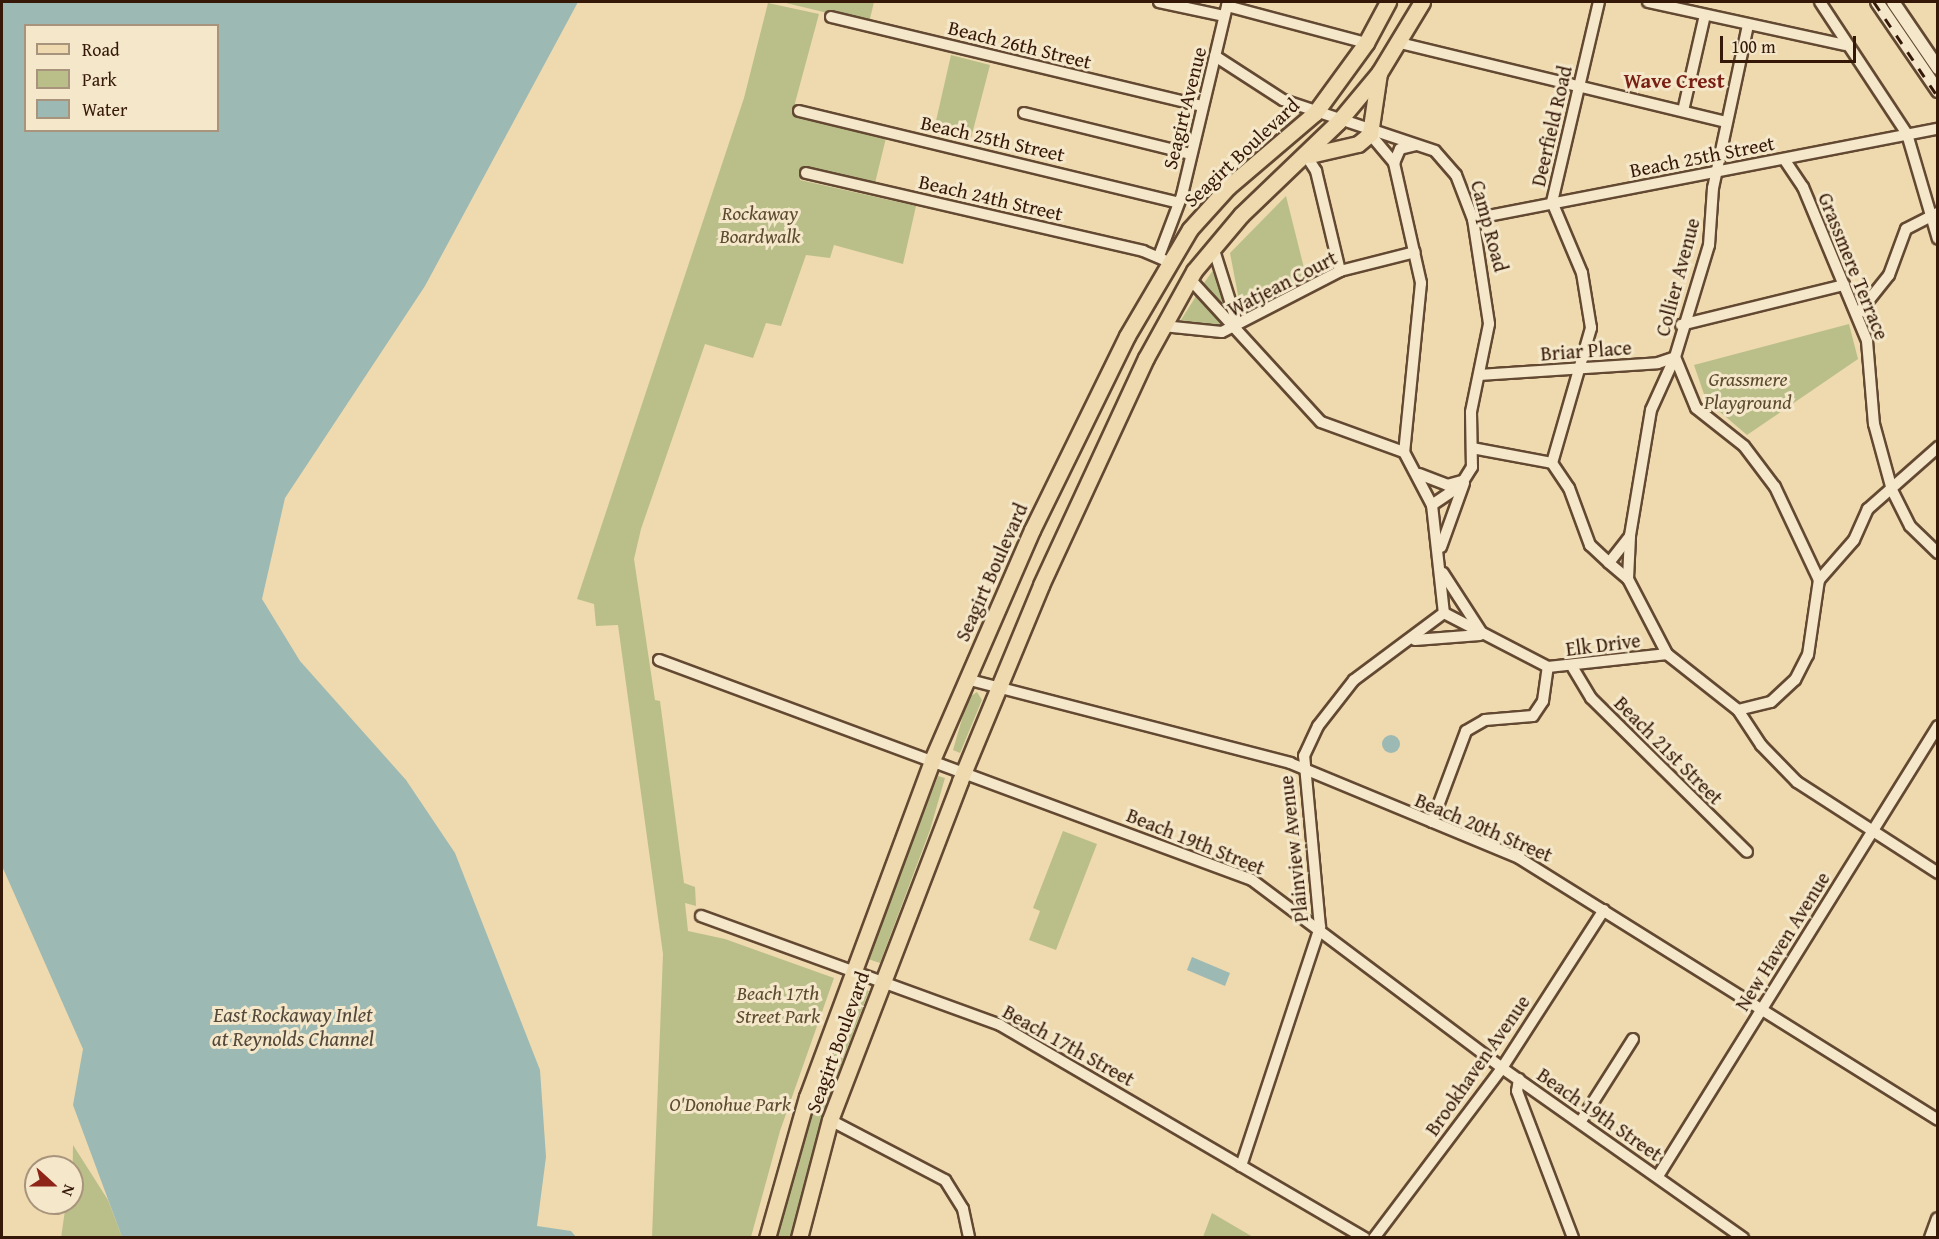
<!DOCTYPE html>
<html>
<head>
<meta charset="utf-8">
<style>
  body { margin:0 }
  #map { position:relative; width:1939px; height:1239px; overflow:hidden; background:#eedaae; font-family:"Gentium Book Plus",serif }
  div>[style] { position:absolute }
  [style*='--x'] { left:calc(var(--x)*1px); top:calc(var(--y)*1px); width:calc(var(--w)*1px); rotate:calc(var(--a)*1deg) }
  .green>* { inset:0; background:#babf89 }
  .water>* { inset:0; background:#9cb9b3 }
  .round { border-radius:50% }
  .roads { filter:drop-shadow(2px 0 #634832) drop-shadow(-2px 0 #634832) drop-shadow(0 2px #634832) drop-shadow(0 -2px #634832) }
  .minor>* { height:10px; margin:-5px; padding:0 5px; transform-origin:5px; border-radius:5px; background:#f4e7ca }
  .tertiary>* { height:12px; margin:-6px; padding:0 6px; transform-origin:6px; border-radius:6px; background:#f4e7ca }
  .primary>* { height:15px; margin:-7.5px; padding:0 7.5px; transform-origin:7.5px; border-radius:7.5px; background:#eedaae }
  .rail>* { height:3px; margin-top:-1.5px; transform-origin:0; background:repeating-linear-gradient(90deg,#351808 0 10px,transparent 0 20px) }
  span { translate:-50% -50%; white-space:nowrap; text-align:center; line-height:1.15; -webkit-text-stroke:6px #f4e7ca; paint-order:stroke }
  .street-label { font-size:20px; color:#351808 }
  .park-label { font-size:20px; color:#5d4a2f; font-style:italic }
  .neighbourhood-label { font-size:21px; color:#7a1f14; font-weight:700 }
  .water-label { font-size:21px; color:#54483b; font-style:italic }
  .frame { position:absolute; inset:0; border:3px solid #351808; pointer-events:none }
  .legend { position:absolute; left:24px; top:24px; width:195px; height:108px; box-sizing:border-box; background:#f4e7ca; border:2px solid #a8947c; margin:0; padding:8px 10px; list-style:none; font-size:18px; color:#351808 }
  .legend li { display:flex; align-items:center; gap:12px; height:30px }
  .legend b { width:30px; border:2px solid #a8947c }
  .north { position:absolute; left:24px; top:1155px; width:60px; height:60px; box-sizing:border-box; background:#f4e7ca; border:2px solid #a8947c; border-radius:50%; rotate:111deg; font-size:16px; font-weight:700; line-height:24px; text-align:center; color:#351808 }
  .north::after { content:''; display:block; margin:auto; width:21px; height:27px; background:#8f2418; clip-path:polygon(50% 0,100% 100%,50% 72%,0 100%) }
  .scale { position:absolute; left:1720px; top:36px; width:136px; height:27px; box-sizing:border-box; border:3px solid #351808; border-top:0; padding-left:8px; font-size:18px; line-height:21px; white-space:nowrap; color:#351808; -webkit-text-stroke:4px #f4e7ca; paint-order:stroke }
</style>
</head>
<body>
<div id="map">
  <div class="green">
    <i style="clip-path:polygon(782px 2px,874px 2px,869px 23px)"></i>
    <i style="clip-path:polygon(768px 3px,819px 14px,795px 103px,797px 118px,886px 138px,875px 183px,803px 170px,800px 180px,916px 206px,903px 264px,834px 245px,830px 258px,806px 255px,781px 326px,766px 323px,753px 358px,705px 344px,641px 529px,634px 559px,655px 700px,660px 701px,684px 883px,695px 887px,696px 906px,685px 903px,688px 931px,725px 939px,834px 978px,780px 1131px,751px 1237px,652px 1237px,663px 954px,618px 625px,596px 626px,594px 604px,577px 599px,744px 98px)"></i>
    <i style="clip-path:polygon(951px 55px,990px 65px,970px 142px,933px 134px)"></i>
    <i style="clip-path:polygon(1286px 196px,1307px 280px,1301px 288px,1247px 311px,1239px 300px,1230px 253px)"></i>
    <i style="clip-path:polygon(1216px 266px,1231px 314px,1204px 283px)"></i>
    <i style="clip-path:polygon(1198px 293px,1205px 299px,1227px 329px,1179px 323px)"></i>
    <i style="clip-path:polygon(1849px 324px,1858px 359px,1747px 435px,1706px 400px,1694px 365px)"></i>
    <i style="clip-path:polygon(977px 692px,982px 700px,960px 753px,953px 750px,968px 698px)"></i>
    <i style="clip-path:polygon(938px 776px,945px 778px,930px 830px,880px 963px,868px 959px)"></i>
    <i style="clip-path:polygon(1063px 831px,1097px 844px,1056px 950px,1029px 940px,1040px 911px,1033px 908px)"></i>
    <i style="clip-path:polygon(857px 986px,869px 991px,837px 1075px,790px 1237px,777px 1238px,815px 1101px)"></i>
    <i style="clip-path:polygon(73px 1145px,108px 1200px,122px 1237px,61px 1238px,66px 1203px,72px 1203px)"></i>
    <i style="clip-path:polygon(1212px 1213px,1253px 1237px,1203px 1237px)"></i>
  </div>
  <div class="water">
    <i style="clip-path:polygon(evenodd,2px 2px,578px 2px,425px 286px,285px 498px,262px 599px,300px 661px,406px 780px,455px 853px,540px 1070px,546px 1157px,537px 1226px,571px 1231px,576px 1237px,122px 1237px,73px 1105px,83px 1049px,2px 866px,2px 2px,26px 26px,218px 26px,218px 130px,26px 130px,26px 26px)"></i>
    <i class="round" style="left:1382px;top:735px;width:18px;height:18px"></i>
    <i style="clip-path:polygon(1192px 957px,1230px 973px,1225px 986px,1187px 970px)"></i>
  </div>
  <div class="roads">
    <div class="minor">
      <i style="--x:1159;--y:2;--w:66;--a:12.2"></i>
      <i style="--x:1648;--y:2;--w:202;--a:12.3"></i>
      <i style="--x:1820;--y:2;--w:158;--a:56.6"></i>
      <i style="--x:1907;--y:134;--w:109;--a:73.6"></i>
      <i style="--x:1227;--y:6;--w:144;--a:14.9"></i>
      <i style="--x:831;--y:17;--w:381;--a:13.5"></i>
      <i style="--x:1748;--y:25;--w:167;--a:102.1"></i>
      <i style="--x:1713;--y:188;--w:57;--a:94"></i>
      <i style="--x:1709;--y:245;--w:117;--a:106.9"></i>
      <i style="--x:1675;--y:357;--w:58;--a:114.4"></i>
      <i style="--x:1651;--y:410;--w:128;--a:99.5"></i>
      <i style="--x:1630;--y:536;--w:34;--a:128"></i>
      <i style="--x:1609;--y:563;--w:25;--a:40"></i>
      <i style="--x:1628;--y:579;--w:85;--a:62.5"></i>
      <i style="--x:1667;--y:654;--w:90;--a:38.3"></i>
      <i style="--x:1738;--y:710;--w:42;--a:56.7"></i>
      <i style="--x:1761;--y:745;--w:52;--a:45.8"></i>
      <i style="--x:1797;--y:782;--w:168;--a:32.8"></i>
      <i style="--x:1400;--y:43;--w:335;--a:13.6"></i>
      <i style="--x:1215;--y:56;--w:81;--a:32.9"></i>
      <i style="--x:1283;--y:100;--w:160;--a:18.5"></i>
      <i style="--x:1435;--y:151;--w:32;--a:49"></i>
      <i style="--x:1456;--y:175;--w:47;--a:68.9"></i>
      <i style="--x:1473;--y:219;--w:106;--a:81.3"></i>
      <i style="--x:1489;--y:324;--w:90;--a:101.6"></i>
      <i style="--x:1471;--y:412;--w:55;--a:89"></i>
      <i style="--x:1472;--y:467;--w:22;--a:122"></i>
      <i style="--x:1460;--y:486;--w:34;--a:146"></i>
      <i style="--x:799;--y:111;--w:390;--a:13.6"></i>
      <i style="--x:1683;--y:111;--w:98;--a:-77.1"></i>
      <i style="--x:1024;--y:113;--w:172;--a:13.8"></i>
      <i style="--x:1370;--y:134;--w:38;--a:50"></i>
      <i style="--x:1394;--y:163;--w:123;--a:77.3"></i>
      <i style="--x:1421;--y:283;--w:170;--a:95.7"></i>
      <i style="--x:1307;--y:157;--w:17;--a:57"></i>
      <i style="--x:1316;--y:171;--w:103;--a:76.5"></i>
      <i style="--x:1784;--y:159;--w:34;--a:56"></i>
      <i style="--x:1803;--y:187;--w:167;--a:67.4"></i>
      <i style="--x:1867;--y:341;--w:83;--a:85.2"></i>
      <i style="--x:1874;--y:424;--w:68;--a:74.7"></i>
      <i style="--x:1892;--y:490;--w:40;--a:63.4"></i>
      <i style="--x:1910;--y:526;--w:39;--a:44"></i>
      <i style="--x:1394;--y:163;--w:15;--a:-67"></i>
      <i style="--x:1400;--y:149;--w:16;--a:-14"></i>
      <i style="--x:806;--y:173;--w:346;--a:13"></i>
      <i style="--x:1143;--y:251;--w:25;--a:23"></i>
      <i style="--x:1473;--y:219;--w:474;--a:-11"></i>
      <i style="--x:1213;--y:247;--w:80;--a:72.5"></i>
      <i style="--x:1159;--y:256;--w:65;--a:-69.3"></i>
      <i style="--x:1182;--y:195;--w:198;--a:-76.6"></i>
      <i style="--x:1189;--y:278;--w:195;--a:47.5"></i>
      <i style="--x:1321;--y:422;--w:88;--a:19.9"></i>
      <i style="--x:1404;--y:452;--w:60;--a:62.2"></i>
      <i style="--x:1432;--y:505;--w:109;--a:83.7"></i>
      <i style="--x:1857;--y:315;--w:51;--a:-51.3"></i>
      <i style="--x:1889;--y:275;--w:49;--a:-69.7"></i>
      <i style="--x:1906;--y:229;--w:36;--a:-27"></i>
      <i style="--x:1681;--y:325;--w:168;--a:-13.8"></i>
      <i style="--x:1163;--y:326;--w:59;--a:5.8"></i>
      <i style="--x:1222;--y:332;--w:133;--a:-27.3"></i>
      <i style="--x:1340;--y:271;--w:77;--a:-14.2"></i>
      <i style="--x:1479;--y:375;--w:179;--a:-3.8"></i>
      <i style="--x:1658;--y:363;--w:18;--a:-19"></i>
      <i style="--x:1675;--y:357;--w:55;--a:67.6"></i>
      <i style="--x:1696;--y:408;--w:61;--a:38.4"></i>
      <i style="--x:1744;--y:446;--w:51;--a:52.9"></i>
      <i style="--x:1775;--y:487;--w:103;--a:64.7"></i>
      <i style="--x:1472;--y:448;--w:81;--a:10.6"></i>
      <i style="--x:1552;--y:463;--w:30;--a:56"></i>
      <i style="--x:1569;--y:488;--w:61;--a:69.8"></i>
      <i style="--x:1590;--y:545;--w:26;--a:43"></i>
      <i style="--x:1552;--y:463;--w:141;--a:-73.9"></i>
      <i style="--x:1591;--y:328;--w:56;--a:-99.3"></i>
      <i style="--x:1582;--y:273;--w:77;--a:-112.9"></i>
      <i style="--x:1552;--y:202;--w:205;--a:-76.8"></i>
      <i style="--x:1419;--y:474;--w:30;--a:21"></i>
      <i style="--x:1447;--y:485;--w:16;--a:-15"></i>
      <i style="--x:1441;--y:547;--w:68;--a:-70.2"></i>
      <i style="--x:1443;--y:573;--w:72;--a:57"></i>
      <i style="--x:1628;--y:579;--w:43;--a:-87.3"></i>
      <i style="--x:1444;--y:613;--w:117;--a:27.4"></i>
      <i style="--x:1548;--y:667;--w:120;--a:-6.2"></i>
      <i style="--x:1415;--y:640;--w:65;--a:-4.4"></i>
      <i style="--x:659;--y:660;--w:632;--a:20.35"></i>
      <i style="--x:1252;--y:880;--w:313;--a:36.9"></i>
      <i style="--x:1502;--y:1068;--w:295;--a:35.2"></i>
      <i style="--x:1573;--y:668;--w:35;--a:59"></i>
      <i style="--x:1591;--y:698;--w:219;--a:44.6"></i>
      <i style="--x:966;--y:679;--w:335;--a:14.5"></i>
      <i style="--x:1290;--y:763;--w:248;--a:22.5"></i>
      <i style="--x:1519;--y:858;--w:494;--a:32"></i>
      <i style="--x:1738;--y:710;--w:34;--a:-14"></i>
      <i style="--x:1771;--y:702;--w:33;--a:-43"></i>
      <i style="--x:1795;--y:680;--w:28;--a:-63"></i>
      <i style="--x:1808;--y:655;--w:76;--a:-81.7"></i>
      <i style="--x:1819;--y:580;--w:53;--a:-48.8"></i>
      <i style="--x:1854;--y:540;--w:34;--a:-66"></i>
      <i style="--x:1868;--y:509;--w:94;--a:-41.5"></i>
      <i style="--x:1432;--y:822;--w:97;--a:-69.5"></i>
      <i style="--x:1466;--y:731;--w:22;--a:-30"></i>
      <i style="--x:1485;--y:720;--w:48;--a:-4.8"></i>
      <i style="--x:1533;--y:716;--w:18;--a:-56"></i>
      <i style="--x:1543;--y:701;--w:34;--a:-82"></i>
      <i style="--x:701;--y:916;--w:318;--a:20"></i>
      <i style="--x:1000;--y:1025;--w:422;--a:30.3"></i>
      <i style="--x:1519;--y:1079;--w:12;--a:99"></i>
      <i style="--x:1517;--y:1091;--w:157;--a:69.1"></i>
      <i style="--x:830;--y:1120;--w:130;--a:27.6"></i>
      <i style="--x:945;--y:1180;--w:34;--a:58"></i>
      <i style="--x:963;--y:1209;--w:30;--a:78"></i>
      <i style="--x:1581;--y:1121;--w:97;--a:-57.6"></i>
      <i style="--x:1241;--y:1166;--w:252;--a:-71.7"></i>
      <i style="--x:1320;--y:927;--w:172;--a:-95.3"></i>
      <i style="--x:1304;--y:756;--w:33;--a:-65"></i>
      <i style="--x:1318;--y:726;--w:58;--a:-52"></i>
      <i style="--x:1354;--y:680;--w:112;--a:-36.7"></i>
      <i style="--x:1658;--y:1176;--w:530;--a:-58.11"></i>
      <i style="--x:1374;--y:1238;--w:213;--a:-53"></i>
      <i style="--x:1502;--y:1068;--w:188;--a:-57.2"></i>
    </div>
    <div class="tertiary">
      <i style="--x:1877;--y:2;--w:108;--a:55.6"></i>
      <i style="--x:1893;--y:2;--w:80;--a:55.7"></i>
      <i style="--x:1931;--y:1238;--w:20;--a:-70"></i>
    </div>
    <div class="primary">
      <i style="--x:1310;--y:155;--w:49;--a:-12.9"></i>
      <i style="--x:1358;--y:144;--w:16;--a:-40"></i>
      <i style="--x:1370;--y:134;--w:62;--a:-81.6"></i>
      <i style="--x:767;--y:1238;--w:147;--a:-74.2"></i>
      <i style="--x:807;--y:1097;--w:359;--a:-69.6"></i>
      <i style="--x:932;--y:760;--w:251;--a:-66.5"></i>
      <i style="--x:1032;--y:530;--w:216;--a:-63.9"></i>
      <i style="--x:1127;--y:336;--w:124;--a:-59.5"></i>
      <i style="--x:1190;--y:229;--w:57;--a:-47.9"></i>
      <i style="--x:1228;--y:187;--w:114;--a:-40.4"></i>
      <i style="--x:1315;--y:113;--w:87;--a:-53.9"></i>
      <i style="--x:1366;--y:43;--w:47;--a:-61.8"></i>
      <i style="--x:799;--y:1238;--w:122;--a:-75.3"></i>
      <i style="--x:830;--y:1120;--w:363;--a:-69"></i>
      <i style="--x:960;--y:781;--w:212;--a:-67.5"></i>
      <i style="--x:1041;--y:585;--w:250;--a:-65.2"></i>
      <i style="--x:1146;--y:358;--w:99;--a:-61.1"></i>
      <i style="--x:1194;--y:271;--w:73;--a:-50"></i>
      <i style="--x:1241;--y:215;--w:134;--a:-43.8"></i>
      <i style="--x:1338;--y:122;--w:64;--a:-50.1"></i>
      <i style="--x:1379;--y:73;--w:83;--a:-58.8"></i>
    </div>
  </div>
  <div class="rail">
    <i style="--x:1874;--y:2;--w:115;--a:56"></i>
  </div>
  <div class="street-label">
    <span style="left:1020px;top:44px;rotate:14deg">Beach 26th Street</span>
    <span style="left:1184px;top:108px;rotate:-76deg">Seagirt Avenue</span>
    <span style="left:1551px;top:126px;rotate:-77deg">Deerfield Road</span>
    <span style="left:993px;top:138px;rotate:13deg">Beach 25th Street</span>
    <span style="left:1241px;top:152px;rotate:-43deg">Seagirt Boulevard</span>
    <span style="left:1702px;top:156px;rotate:-11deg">Beach 25th Street</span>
    <span style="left:991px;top:197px;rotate:13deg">Beach 24th Street</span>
    <span style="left:1490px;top:226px;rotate:75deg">Camp Road</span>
    <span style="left:1854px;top:266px;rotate:68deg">Grassmere Terrace</span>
    <span style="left:1677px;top:277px;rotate:-75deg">Collier Avenue</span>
    <span style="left:1282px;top:283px;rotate:-27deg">Watjean Court</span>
    <span style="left:1586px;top:350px;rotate:-4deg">Briar Place</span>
    <span style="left:991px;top:572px;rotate:-66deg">Seagirt Boulevard</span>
    <span style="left:1603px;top:644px;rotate:-7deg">Elk Drive</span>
    <span style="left:1669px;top:750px;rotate:45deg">Beach 21st Street</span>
    <span style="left:1484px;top:827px;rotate:23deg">Beach 20th Street</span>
    <span style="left:1196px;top:841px;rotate:22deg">Beach 19th Street</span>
    <span style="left:1293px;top:849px;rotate:-96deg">Plainview Avenue</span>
    <span style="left:1782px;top:941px;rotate:-58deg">New Haven Avenue</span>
    <span style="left:837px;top:1042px;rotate:-70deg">Seagirt Boulevard</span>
    <span style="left:1069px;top:1045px;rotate:29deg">Beach 17th Street</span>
    <span style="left:1477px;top:1065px;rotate:-55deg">Brookhaven Avenue</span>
    <span style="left:1600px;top:1114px;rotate:35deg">Beach 19th Street</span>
  </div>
  <div class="park-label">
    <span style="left:760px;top:224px">Rockaway<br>Boardwalk</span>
    <span style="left:1748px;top:390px">Grassmere<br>Playground</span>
    <span style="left:778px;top:1004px">Beach 17th<br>Street Park</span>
    <span style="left:730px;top:1103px">O'Donohue Park</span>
  </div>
  <div class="neighbourhood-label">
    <span style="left:1674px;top:81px">Wave Crest</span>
  </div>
  <div class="water-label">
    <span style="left:293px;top:1027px">East Rockaway Inlet<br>at Reynolds Channel</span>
  </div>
  <div class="frame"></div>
  <ul class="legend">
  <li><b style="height:8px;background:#eedaae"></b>Road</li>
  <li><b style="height:16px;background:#babf89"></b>Park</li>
  <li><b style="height:16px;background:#9cb9b3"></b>Water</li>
  </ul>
  <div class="north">N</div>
  <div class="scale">100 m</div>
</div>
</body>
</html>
